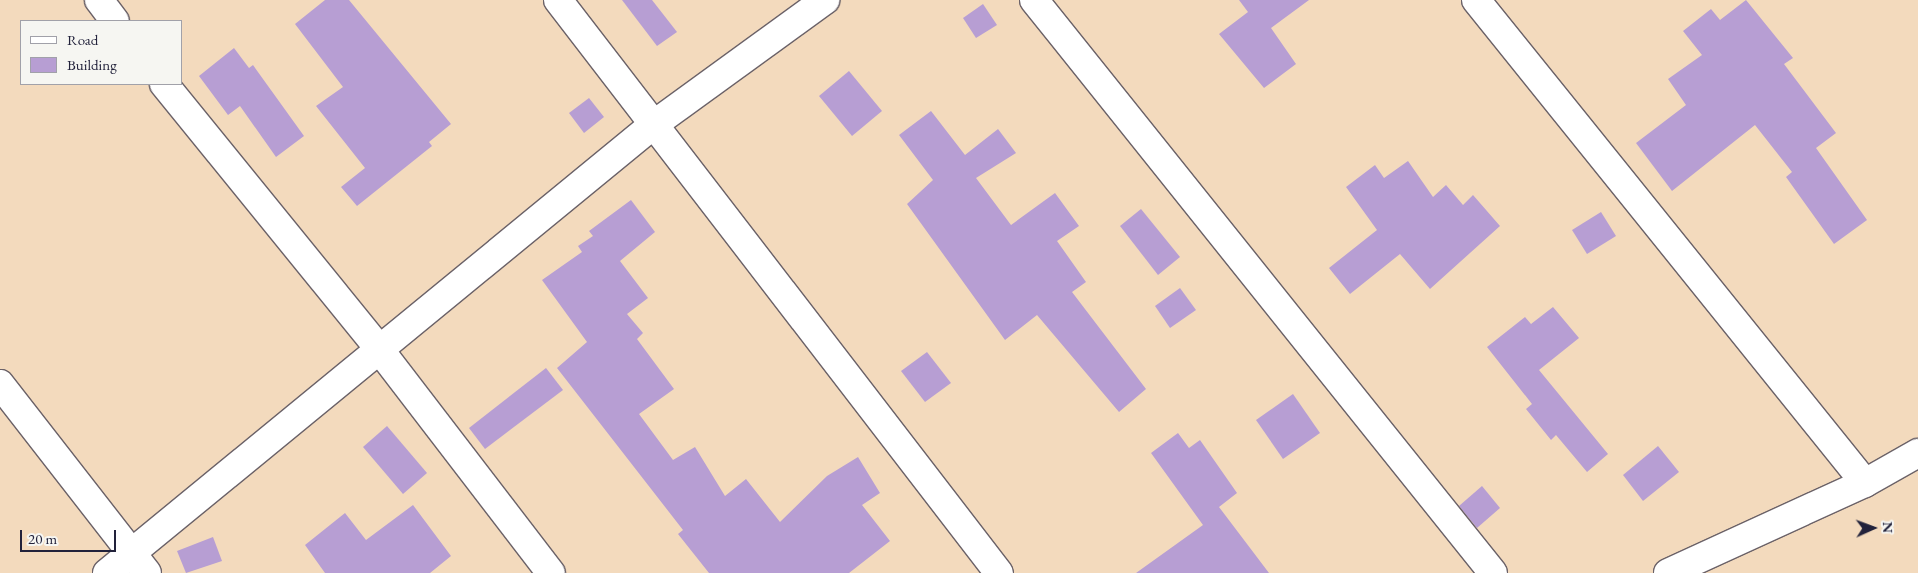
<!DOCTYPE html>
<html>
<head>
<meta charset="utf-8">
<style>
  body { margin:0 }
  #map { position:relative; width:1918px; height:573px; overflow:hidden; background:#f3dabd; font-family:"EB Garamond",serif }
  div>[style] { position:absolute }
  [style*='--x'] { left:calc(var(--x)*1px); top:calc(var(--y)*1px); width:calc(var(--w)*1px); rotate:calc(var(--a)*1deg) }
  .building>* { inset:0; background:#b79ed3 }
  .roads { filter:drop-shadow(1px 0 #6b6268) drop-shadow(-1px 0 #6b6268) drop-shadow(0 1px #6b6268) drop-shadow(0 -1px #6b6268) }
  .minor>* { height:28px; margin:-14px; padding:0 14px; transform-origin:14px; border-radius:14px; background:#fff }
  span { translate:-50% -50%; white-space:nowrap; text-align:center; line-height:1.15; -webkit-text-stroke:4px #f6f6f2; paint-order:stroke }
  .legend { position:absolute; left:20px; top:20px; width:162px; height:65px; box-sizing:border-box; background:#f6f6f2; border:1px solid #a1a1a9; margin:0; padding:6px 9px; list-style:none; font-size:15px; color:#22223b }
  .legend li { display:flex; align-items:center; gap:10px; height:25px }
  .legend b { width:25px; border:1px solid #a1a1a9 }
  .north { position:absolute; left:1848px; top:503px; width:50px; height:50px; -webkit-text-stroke:4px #f6f6f2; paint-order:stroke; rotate:88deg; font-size:14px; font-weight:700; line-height:20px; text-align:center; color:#22223b }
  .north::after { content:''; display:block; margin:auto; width:18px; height:22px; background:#22223b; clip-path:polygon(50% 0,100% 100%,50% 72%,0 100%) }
  .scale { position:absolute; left:20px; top:530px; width:96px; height:22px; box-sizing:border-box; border:2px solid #22223b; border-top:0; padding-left:6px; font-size:15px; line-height:18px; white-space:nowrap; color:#22223b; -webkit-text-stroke:4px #f6f6f2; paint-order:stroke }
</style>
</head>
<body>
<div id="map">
  <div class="building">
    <i style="clip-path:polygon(325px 0,349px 0,451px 124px,429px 142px,432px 146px,357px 206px,341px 187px,365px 168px,316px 106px,343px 87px,295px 24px)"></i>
    <i style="clip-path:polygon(622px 0,652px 0,677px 32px,657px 46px)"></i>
    <i style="clip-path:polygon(1239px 0,1309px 0,1271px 28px,1296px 64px,1264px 88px,1219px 34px,1248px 12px)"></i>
    <i style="clip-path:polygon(1746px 0,1793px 58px,1784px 64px,1836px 133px,1816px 148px,1867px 220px,1834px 244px,1786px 177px,1792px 172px,1755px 125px,1672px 191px,1636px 143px,1686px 105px,1668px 79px,1702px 55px,1683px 31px,1711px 9px,1720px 20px)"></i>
    <i style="clip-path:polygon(983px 4px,997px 25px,976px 38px,963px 18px)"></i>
    <i style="clip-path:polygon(234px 48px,249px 68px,253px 65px,304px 136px,276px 157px,240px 106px,228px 115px,199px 76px)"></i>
    <i style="clip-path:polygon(849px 71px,882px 111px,852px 136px,819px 96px)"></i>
    <i style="clip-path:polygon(589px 98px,604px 117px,584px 133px,569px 113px)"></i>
    <i style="clip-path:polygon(931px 111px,965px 155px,998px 129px,1016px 153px,976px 178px,1011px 225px,1055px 193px,1079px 226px,1057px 241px,1086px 282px,1072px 292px,1146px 389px,1119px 412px,1037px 315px,1005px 340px,907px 204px,933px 180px,899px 135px)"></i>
    <i style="clip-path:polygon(1408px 161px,1433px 197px,1446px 185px,1463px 205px,1473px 195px,1500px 226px,1430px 289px,1400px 254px,1350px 294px,1329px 268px,1377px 230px,1346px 187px,1375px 165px,1384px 178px)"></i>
    <i style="clip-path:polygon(631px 200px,655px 232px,620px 261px,648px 298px,627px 314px,643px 333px,637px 339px,674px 389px,639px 414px,673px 460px,695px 447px,725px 496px,746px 479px,780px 522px,827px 476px,858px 457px,880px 493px,862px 505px,890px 541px,849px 573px,709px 573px,678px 534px,683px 530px,557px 368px,587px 342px,542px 280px,582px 252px,578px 246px,593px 236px,589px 231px)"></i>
    <i style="clip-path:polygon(1141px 209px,1180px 257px,1158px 275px,1120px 226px)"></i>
    <i style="clip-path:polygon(1601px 212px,1616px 236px,1587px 254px,1572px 230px)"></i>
    <i style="clip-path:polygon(1180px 288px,1196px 310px,1170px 328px,1155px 306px)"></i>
    <i style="clip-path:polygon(1553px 307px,1579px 338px,1539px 370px,1608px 454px,1587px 472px,1556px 435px,1551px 440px,1526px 409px,1532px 404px,1487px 347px,1525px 317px,1531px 324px)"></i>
    <i style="clip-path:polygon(927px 352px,951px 383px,925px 402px,901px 371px)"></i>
    <i style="clip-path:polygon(546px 368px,563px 390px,485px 449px,469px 428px)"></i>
    <i style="clip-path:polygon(1293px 394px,1320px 433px,1283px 459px,1256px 420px)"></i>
    <i style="clip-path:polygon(387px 426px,427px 473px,403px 494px,363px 447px)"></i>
    <i style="clip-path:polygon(1178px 433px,1189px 448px,1200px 440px,1237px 493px,1219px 507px,1269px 573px,1136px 573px,1203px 525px,1151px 453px)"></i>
    <i style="clip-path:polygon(1658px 446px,1679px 472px,1643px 501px,1623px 475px)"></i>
    <i style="clip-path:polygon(1482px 486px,1500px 508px,1477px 528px,1459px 506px)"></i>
    <i style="clip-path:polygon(413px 505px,451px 556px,430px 573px,325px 573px,305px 545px,345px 513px,366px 540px)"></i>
    <i style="clip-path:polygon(213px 537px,222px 561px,186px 573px,177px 551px)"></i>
  </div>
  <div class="roads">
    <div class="minor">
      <i style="--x:99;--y:0;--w:26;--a:53"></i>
      <i style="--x:558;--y:0;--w:723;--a:52.42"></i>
      <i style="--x:1034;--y:0;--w:734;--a:51.3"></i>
      <i style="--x:1476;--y:0;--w:620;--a:51.15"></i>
      <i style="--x:164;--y:84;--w:341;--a:50.9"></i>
      <i style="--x:379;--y:349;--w:282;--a:52.5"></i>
      <i style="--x:0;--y:384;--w:239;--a:52.1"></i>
      <i style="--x:107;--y:573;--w:706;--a:-39.37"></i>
      <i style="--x:653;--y:125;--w:213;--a:-36"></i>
      <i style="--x:1668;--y:573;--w:217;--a:-24.6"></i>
      <i style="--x:1865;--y:483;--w:61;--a:-29.5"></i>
    </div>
  </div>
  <ul class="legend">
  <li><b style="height:6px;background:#fff"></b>Road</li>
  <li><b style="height:14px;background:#b79ed3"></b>Building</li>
  </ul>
  <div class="north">N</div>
  <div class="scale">20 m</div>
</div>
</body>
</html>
